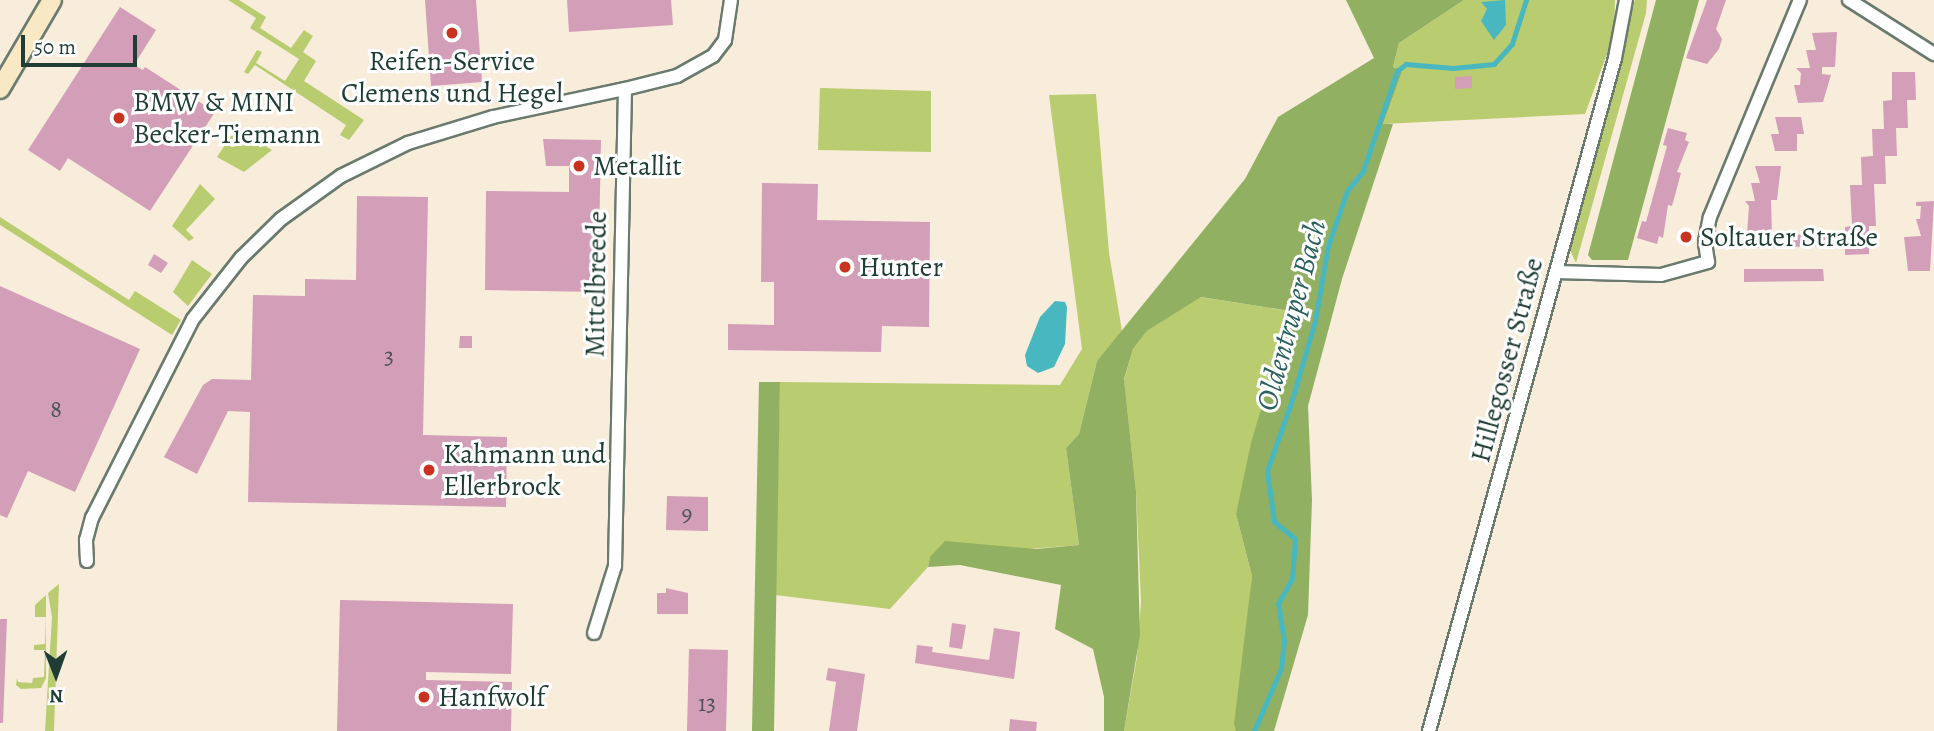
<!DOCTYPE html>
<html>
<head>
<meta charset="utf-8">
<style>
  body { margin:0 }
  #map { position:relative; width:1934px; height:731px; overflow:hidden; background:#f8ecdb; font-family:Alegreya,serif }
  div>[style] { position:absolute }
  [style*='--x'] { left:calc(var(--x)*1px); top:calc(var(--y)*1px); width:calc(var(--w)*1px); rotate:calc(var(--a)*1deg) }
  .green>* { inset:0; background:#b9cc6f }
  .forest>* { inset:0; background:#92b062 }
  .water>* { inset:0; background:#48b7bf }
  .stream>* { height:4.5px; margin:-2.25px; padding:0 2.25px; transform-origin:2.25px; border-radius:2.25px; background:#48b7bf }
  .building>* { inset:0; background:#d39eb8 }
  .roads { filter:drop-shadow(2px 0 #6b7a6e) drop-shadow(-2px 0 #6b7a6e) drop-shadow(0 2px #6b7a6e) drop-shadow(0 -2px #6b7a6e) }
  .street>* { height:12px; margin:-6px; padding:0 6px; transform-origin:6px; border-radius:6px; background:#fff }
  .secondary>* { height:18px; margin:-9px; padding:0 9px; transform-origin:9px; border-radius:9px; background:#f8e8c3 }
  .dots>* { width:19px; height:19px; translate:-50% -50%; box-sizing:border-box; border:4px solid #fff; border-radius:50% }
  span { translate:-50% -50%; white-space:nowrap; text-align:center; line-height:1.15; -webkit-text-stroke:6px #fff; paint-order:stroke }
  .number-label { font-size:24px; color:#4c5555 }
  .number-label span { -webkit-text-stroke-width:0 }
  .poi-label { font-size:28px; color:#1f3d34 }
  .left { translate:0 -50%; text-align:left }
  .street-label { font-size:28px; color:#1f3d34 }
  .water-label { font-size:30px; color:#2b625e; font-style:italic }
  .north { position:absolute; left:21px; top:640px; width:70px; height:70px; -webkit-text-stroke:5px #fff; paint-order:stroke; rotate:179deg; font-size:19px; font-weight:700; line-height:28px; text-align:center; color:#1f3d34 }
  .north::after { content:''; display:block; margin:auto; width:24px; height:32px; background:#1f3d34; clip-path:polygon(50% 0,100% 100%,50% 72%,0 100%) }
  .scale { position:absolute; left:21px; top:35px; width:116px; height:32px; box-sizing:border-box; border:4px solid #1f3d34; border-top:0; padding-left:9px; font-size:21px; line-height:24px; white-space:nowrap; color:#1f3d34; -webkit-text-stroke:5px #fff; paint-order:stroke }
</style>
</head>
<body>
<div id="map">
  <div class="green">
    <i style="clip-path:polygon(228px 0,239px 0,266px 17px,260px 28px,291px 48px,304px 30px,313px 36px,303px 52px,316px 61px,304px 81px,364px 120px,349px 140px,340px 135px,346px 125px,255px 65px,248px 74px,244px 72px,257px 50px,262px 52px,256px 63px,285px 81px,299px 59px,250px 28px,256px 18px)"></i>
    <i style="clip-path:polygon(1464px 0,1615px 0,1614px 35px,1585px 114px,1383px 124px,1402px 72px,1393px 67px,1399px 43px)"></i>
    <i style="clip-path:polygon(1635px 0,1647px 0,1646px 13px,1576px 263px,1570px 250px)"></i>
    <i style="clip-path:polygon(820px 88px,931px 91px,931px 152px,818px 150px)"></i>
    <i style="clip-path:polygon(1096px 94px,1109px 253px,1122px 331px,1097px 361px,1079px 434px,1066px 448px,1079px 545px,930px 557px,928px 567px,890px 609px,775px 595px,780px 382px,1060px 385px,1082px 349px,1049px 95px)"></i>
    <i style="clip-path:polygon(237px 127px,272px 150px,244px 172px,217px 157px)"></i>
    <i style="clip-path:polygon(200px 184px,215px 199px,186px 230px,194px 238px,189px 241px,172px 226px)"></i>
    <i style="clip-path:polygon(0 217px,129px 300px,135px 291px,181px 320px,172px 335px,0 225px)"></i>
    <i style="clip-path:polygon(192px 260px,212px 274px,188px 306px,173px 292px)"></i>
    <i style="clip-path:polygon(1200px 297px,1290px 311px,1236px 514px,1252px 576px,1236px 731px,1124px 731px,1137px 657px,1141px 602px,1136px 491px,1124px 380px,1133px 349px,1147px 331px)"></i>
    <i style="clip-path:polygon(59px 584px,54px 731px,45px 731px,52px 617px,48px 593px)"></i>
    <i style="clip-path:polygon(46px 595px,46px 678px,41px 688px,21px 689px,16px 685px,17px 678px,18px 682px,32px 683px,33px 678px,44px 677px,45px 650px,34px 650px,34px 645px,45px 644px,46px 617px,35px 617px,35px 605px)"></i>
  </div>
  <div class="forest">
    <i style="clip-path:polygon(1346px 0,1464px 0,1399px 43px,1393px 67px,1402px 72px,1383px 124px,1393px 124px,1342px 279px,1308px 406px,1312px 500px,1308px 615px,1274px 731px,1236px 731px,1234px 724px,1252px 576px,1236px 514px,1251px 443px,1290px 311px,1201px 297px,1147px 331px,1133px 349px,1124px 379px,1136px 491px,1140px 635px,1124px 731px,1104px 731px,1104px 697px,1093px 649px,1055px 629px,1061px 585px,960px 565px,928px 567px,930px 557px,945px 541px,1036px 549px,1079px 545px,1066px 448px,1079px 434px,1097px 361px,1245px 179px,1278px 117px,1374px 58px)"></i>
    <i style="clip-path:polygon(1656px 0,1699px 0,1628px 260px,1592px 260px,1588px 255px)"></i>
    <i style="clip-path:polygon(759px 382px,780px 382px,774px 731px,752px 731px)"></i>
  </div>
  <div class="water">
    <i style="clip-path:polygon(1505px 0,1506px 25px,1494px 40px,1481px 21px,1487px 9px,1481px 2px)"></i>
    <i style="clip-path:polygon(1055px 301px,1065px 302px,1067px 307px,1065px 344px,1054px 367px,1038px 373px,1027px 366px,1025px 355px,1040px 317px)"></i>
  </div>
  <div class="stream">
    <i style="--x:1254;--y:731;--w:68;--a:-66.5"></i>
    <i style="--x:1281;--y:669;--w:28;--a:-84"></i>
    <i style="--x:1284;--y:641;--w:37;--a:-99"></i>
    <i style="--x:1278;--y:604;--w:29;--a:-61"></i>
    <i style="--x:1292;--y:579;--w:40;--a:-85.7"></i>
    <i style="--x:1295;--y:539;--w:27;--a:-141"></i>
    <i style="--x:1274;--y:522;--w:51;--a:-97.8"></i>
    <i style="--x:1267;--y:471;--w:75;--a:-70.6"></i>
    <i style="--x:1292;--y:400;--w:82;--a:-73.8"></i>
    <i style="--x:1315;--y:321;--w:76;--a:-80.2"></i>
    <i style="--x:1328;--y:246;--w:58;--a:-70.9"></i>
    <i style="--x:1347;--y:191;--w:26;--a:-51"></i>
    <i style="--x:1363;--y:171;--w:106;--a:-71.2"></i>
    <i style="--x:1397;--y:71;--w:11;--a:-38"></i>
    <i style="--x:1406;--y:64;--w:47;--a:4.9"></i>
    <i style="--x:1453;--y:68;--w:41;--a:-5.6"></i>
    <i style="--x:1494;--y:64;--w:27;--a:-48"></i>
    <i style="--x:1512;--y:44;--w:46;--a:-72.3"></i>
  </div>
  <div class="building">
    <i style="clip-path:polygon(425px 0,476px 0,482px 82px,431px 86px)"></i>
    <i style="clip-path:polygon(567px 0,671px 0,673px 25px,569px 32px)"></i>
    <i style="clip-path:polygon(1707px 0,1726px 0,1716px 29px,1722px 39px,1719px 49px,1707px 64px,1686px 58px)"></i>
    <i style="clip-path:polygon(120px 7px,156px 30px,134px 65px,143px 70px,145px 67px,215px 112px,150px 211px,68px 158px,60px 171px,28px 150px)"></i>
    <i style="clip-path:polygon(1837px 32px,1835px 67px,1822px 67px,1822px 74px,1831px 75px,1823px 102px,1798px 103px,1794px 85px,1800px 85px,1801px 73px,1796px 68px,1810px 68px,1806px 50px,1816px 50px,1812px 33px)"></i>
    <i style="clip-path:polygon(1892px 72px,1915px 72px,1916px 100px,1907px 100px,1908px 128px,1896px 128px,1897px 156px,1885px 156px,1886px 184px,1874px 184px,1876px 226px,1869px 226px,1869px 254px,1845px 255px,1845px 227px,1852px 226px,1850px 185px,1862px 185px,1861px 157px,1873px 156px,1872px 129px,1884px 129px,1883px 101px,1892px 100px)"></i>
    <i style="clip-path:polygon(1472px 76px,1472px 88px,1455px 89px,1455px 77px)"></i>
    <i style="clip-path:polygon(1775px 117px,1801px 117px,1804px 134px,1797px 134px,1797px 151px,1775px 151px,1771px 134px,1779px 134px)"></i>
    <i style="clip-path:polygon(1668px 128px,1687px 133px,1685px 140px,1689px 142px,1677px 172px,1681px 173px,1672px 206px,1668px 205px,1663px 238px,1659px 236px,1657px 244px,1637px 238px,1642px 221px,1646px 222px,1667px 146px,1663px 145px)"></i>
    <i style="clip-path:polygon(543px 139px,601px 140px,598px 292px,485px 290px,486px 191px,569px 192px,569px 166px,546px 166px)"></i>
    <i style="clip-path:polygon(1755px 166px,1781px 166px,1777px 200px,1771px 200px,1772px 235px,1825px 234px,1825px 246px,1746px 248px,1749px 206px,1745px 201px,1755px 201px,1751px 183px,1760px 183px)"></i>
    <i style="clip-path:polygon(762px 183px,818px 184px,817px 220px,930px 222px,929px 327px,882px 326px,881px 352px,728px 350px,728px 324px,774px 325px,774px 282px,761px 282px)"></i>
    <i style="clip-path:polygon(357px 196px,428px 197px,423px 435px,507px 437px,506px 507px,248px 502px,250px 412px,228px 411px,197px 474px,164px 457px,203px 385px,212px 379px,251px 380px,253px 295px,305px 296px,305px 279px,356px 280px)"></i>
    <i style="clip-path:polygon(1934px 201px,1930px 271px,1908px 271px,1904px 237px,1921px 236px,1916px 219px,1920px 219px,1921px 206px,1916px 206px,1916px 202px)"></i>
    <i style="clip-path:polygon(154px 254px,168px 263px,161px 273px,148px 265px)"></i>
    <i style="clip-path:polygon(1744px 269px,1823px 269px,1824px 281px,1744px 282px)"></i>
    <i style="clip-path:polygon(0 286px,140px 349px,75px 492px,28px 471px,7px 518px,0 515px)"></i>
    <i style="clip-path:polygon(460px 336px,472px 336px,472px 348px,459px 348px)"></i>
    <i style="clip-path:polygon(667px 496px,708px 497px,708px 531px,666px 530px)"></i>
    <i style="clip-path:polygon(666px 588px,688px 593px,688px 614px,657px 614px,657px 593px,666px 593px)"></i>
    <i style="clip-path:polygon(340px 600px,513px 604px,511px 674px,426px 672px,426px 680px,512px 682px,511px 731px,337px 731px)"></i>
    <i style="clip-path:polygon(0 619px,7px 619px,3px 723px,0 723px)"></i>
    <i style="clip-path:polygon(952px 623px,966px 625px,962px 649px,949px 647px)"></i>
    <i style="clip-path:polygon(994px 628px,1020px 632px,1014px 679px,915px 663px,917px 645px,933px 647px,932px 652px,989px 660px)"></i>
    <i style="clip-path:polygon(689px 649px,728px 650px,726px 731px,687px 731px)"></i>
    <i style="clip-path:polygon(828px 668px,865px 674px,857px 731px,829px 731px,836px 682px,826px 680px)"></i>
    <i style="clip-path:polygon(1010px 719px,1037px 722px,1036px 731px,1009px 731px)"></i>
  </div>
  <div class="roads">
    <div class="street">
      <i style="--x:1849;--y:0;--w:101;--a:32.4"></i>
      <i style="--x:1556;--y:272;--w:105;--a:1.6"></i>
      <i style="--x:1661;--y:275;--w:49;--a:-15.5"></i>
      <i style="--x:1708;--y:262;--w:20;--a:-99"></i>
      <i style="--x:1705;--y:242;--w:25;--a:-79"></i>
      <i style="--x:1710;--y:217;--w:235;--a:-67.5"></i>
      <i style="--x:87;--y:561;--w:21;--a:-93"></i>
      <i style="--x:86;--y:540;--w:23;--a:-75"></i>
      <i style="--x:92;--y:518;--w:223;--a:-63.1"></i>
      <i style="--x:193;--y:319;--w:78;--a:-51.8"></i>
      <i style="--x:241;--y:258;--w:56;--a:-44.3"></i>
      <i style="--x:281;--y:219;--w:74;--a:-35.6"></i>
      <i style="--x:341;--y:176;--w:75;--a:-26.2"></i>
      <i style="--x:408;--y:143;--w:89;--a:-17"></i>
      <i style="--x:493;--y:117;--w:135;--a:-12"></i>
      <i style="--x:594;--y:633;--w:70;--a:-72.6"></i>
      <i style="--x:615;--y:566;--w:477;--a:-88.8"></i>
      <i style="--x:625;--y:89;--w:54;--a:-14"></i>
      <i style="--x:677;--y:76;--w:41;--a:-29.1"></i>
      <i style="--x:713;--y:56;--w:20;--a:-53"></i>
      <i style="--x:725;--y:40;--w:40;--a:-81.5"></i>
      <i style="--x:1429;--y:731;--w:698;--a:-74.55"></i>
      <i style="--x:1615;--y:58;--w:59;--a:-79.3"></i>
    </div>
    <div class="secondary">
      <i style="--x:0;--y:89;--w:103;--a:-59.7"></i>
    </div>
  </div>
  <div class="dots">
    <i style="left:452px;top:33px;background:#c8321e"></i>
    <i style="left:119px;top:118px;background:#c8321e"></i>
    <i style="left:579px;top:166px;background:#c8321e"></i>
    <i style="left:1686px;top:237px;background:#c8321e"></i>
    <i style="left:845px;top:267px;background:#c8321e"></i>
    <i style="left:429px;top:470px;background:#c8321e"></i>
    <i style="left:424px;top:697px;background:#c8321e"></i>
  </div>
  <div class="number-label">
    <span style="left:389px;top:357px">3</span>
    <span style="left:56px;top:410px">8</span>
    <span style="left:687px;top:514px">9</span>
    <span style="left:707px;top:704px">13</span>
  </div>
  <div class="poi-label">
    <span style="left:452px;top:77px">Reifen-Service<br>Clemens und Hegel</span>
    <span class="left" style="left:133px;top:118px">BMW &amp; MINI<br>Becker-Tiemann</span>
    <span class="left" style="left:593px;top:166px">Metallit</span>
    <span class="left" style="left:1700px;top:237px">Soltauer Straße</span>
    <span class="left" style="left:859px;top:267px">Hunter</span>
    <span class="left" style="left:443px;top:470px">Kahmann und<br>Ellerbrock</span>
    <span class="left" style="left:438px;top:697px">Hanfwolf</span>
  </div>
  <div class="street-label">
    <span style="left:596px;top:284px;rotate:-89deg">Mittelbreede</span>
    <span style="left:1507px;top:360px;rotate:-75deg">Hillegosser Straße</span>
  </div>
  <div class="water-label">
    <span style="left:1291px;top:315px;rotate:-75deg">Oldentruper Bach</span>
  </div>
  <div class="north">N</div>
  <div class="scale">50 m</div>
</div>
</body>
</html>
